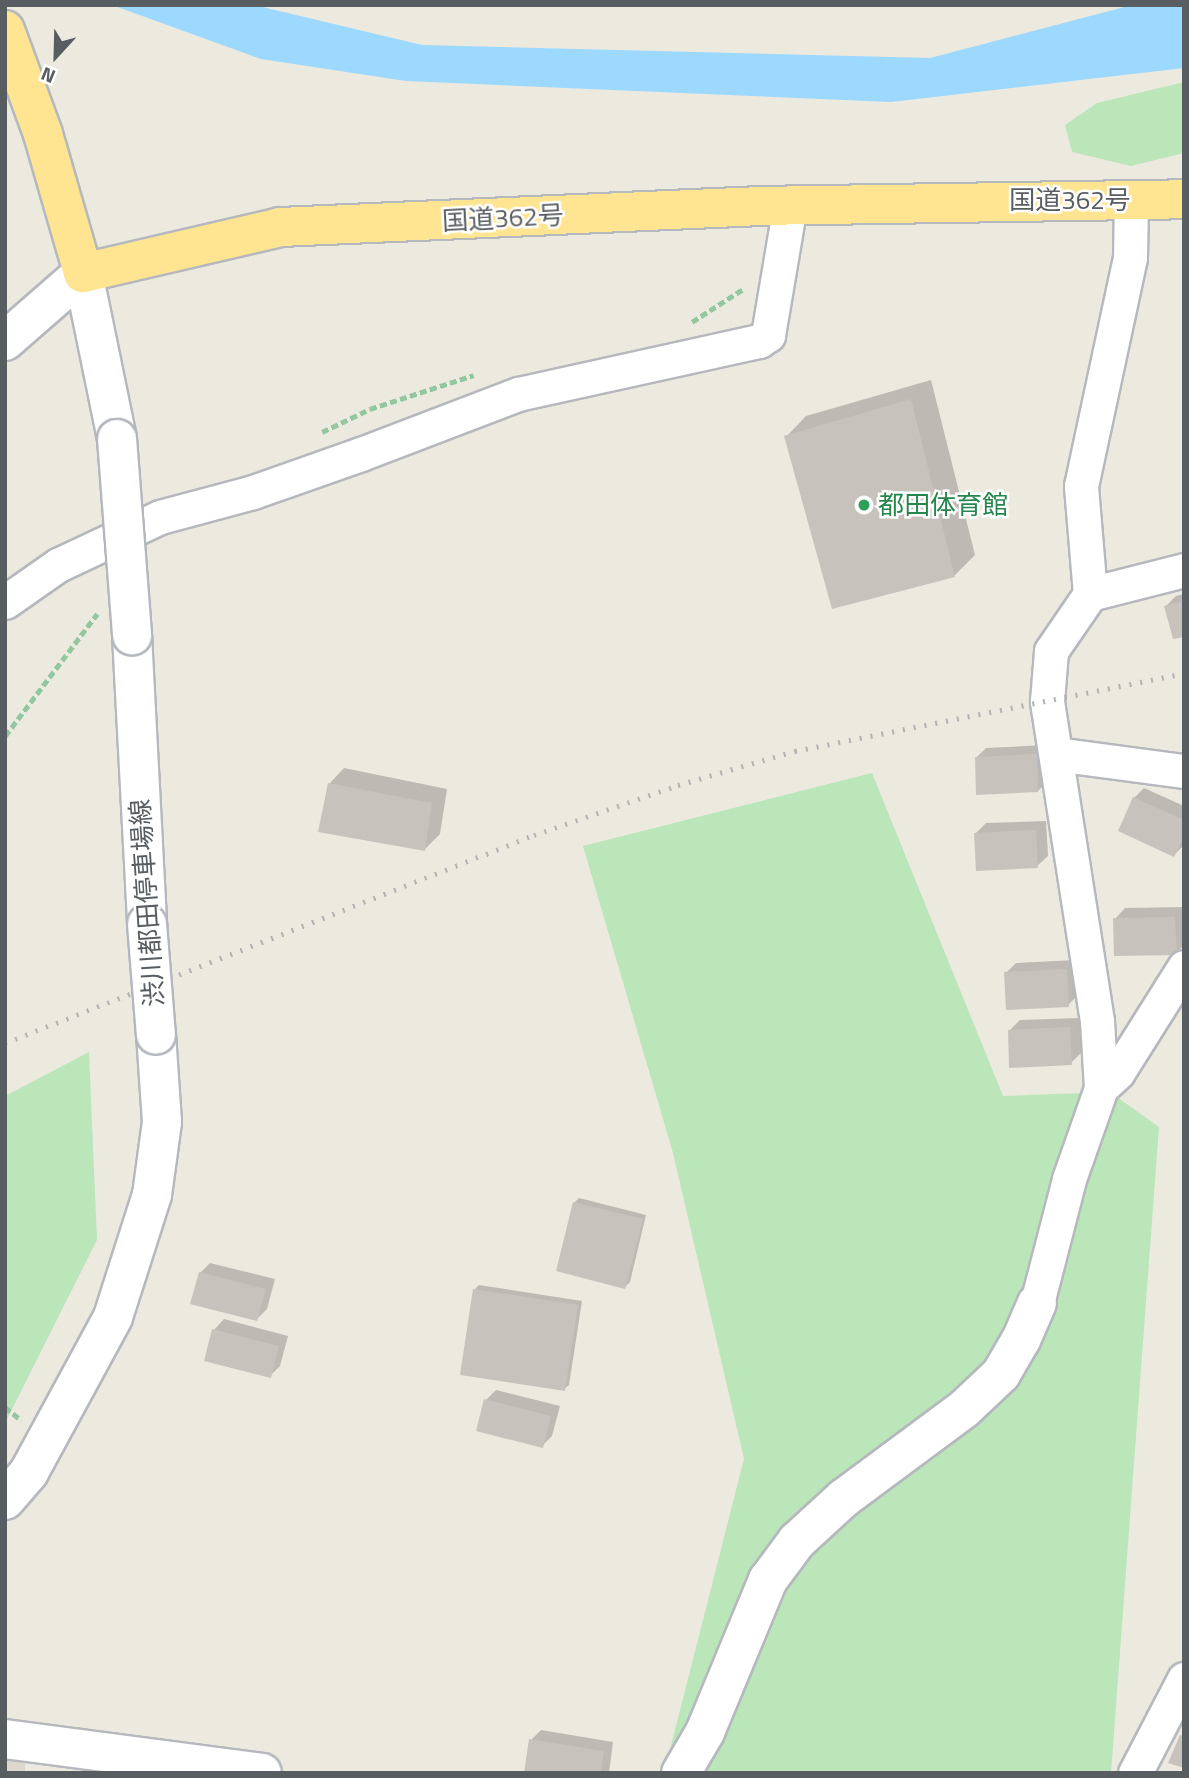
<!DOCTYPE html>
<html>
<head>
<meta charset="utf-8">
<style>
  body { margin:0 }
  #map { position:relative; width:1189px; height:1778px; overflow:hidden; background:#ece9df; font-family:"Titillium Web","Noto Sans JP",sans-serif }
  div>[style] { position:absolute }
  [style*='--x'] { left:calc(var(--x)*1px); top:calc(var(--y)*1px); width:calc(var(--w)*1px); rotate:calc(var(--a)*1deg) }
  .education>* { inset:0; background:#dcd8ce }
  .green>* { inset:0; background:#bbe6ba }
  .water>* { inset:0; background:#9cd8ff }
  .shadow>* { inset:0; background:#0003 }
  .building>* { inset:0; background:#c7c3bc }
  .path>* { height:4.5px; margin-top:-2.25px; transform-origin:0; background:repeating-linear-gradient(90deg,#92c79f 0 7px,transparent 0 10.5px) }
  .roads { filter:drop-shadow(2px 0 #b5b8bd) drop-shadow(-2px 0 #b5b8bd) drop-shadow(0 2px #b5b8bd) drop-shadow(0 -2px #b5b8bd) }
  .minor>* { height:33px; margin:-16.5px; padding:0 16.5px; transform-origin:16.5px; border-radius:16.5px; background:#fff }
  .tertiary>* { height:38px; margin:-19px; padding:0 19px; transform-origin:19px; border-radius:19px; background:#fff }
  .secondary>* { height:38px; margin:-19px; padding:0 19px; transform-origin:19px; border-radius:19px; background:#fff }
  .trunk>* { height:38px; margin:-19px; padding:0 19px; transform-origin:19px; border-radius:19px; background:#ffe492 }
  .rail>* { height:5px; margin-top:-2.5px; transform-origin:0; background:repeating-linear-gradient(90deg,#b1b2b2 0 2px,transparent 0 11px) }
  .bridges { filter:drop-shadow(2px 0 #b3b7bd) drop-shadow(-2px 0 #b3b7bd) drop-shadow(0 2px #b3b7bd) drop-shadow(0 -2px #b3b7bd) }
  .secondary-bridge>* { height:38px; margin:-19px; padding:0 19px; transform-origin:19px; border-radius:19px; background:#fff }
  .dots>* { width:19px; height:19px; translate:-50% -50%; box-sizing:border-box; border:4px solid #fff; border-radius:50% }
  span { translate:-50% -50%; white-space:nowrap; text-align:center; line-height:1.15; -webkit-text-stroke:5px #fff; paint-order:stroke }
  .street-label { font-size:26px; color:#585d61 }
  .leisure-label { font-size:26px; color:#27864d }
  .left { translate:0 -50%; text-align:left }
  .frame { position:absolute; inset:0; border:7px solid #585d61; pointer-events:none }
  .north { position:absolute; left:21px; top:21px; width:70px; height:70px; -webkit-text-stroke:5px #fff; paint-order:stroke; rotate:202deg; font-size:19px; font-weight:700; line-height:28px; text-align:center; color:#585d61 }
  .north::after { content:''; display:block; margin:auto; width:24px; height:32px; background:#585d61; clip-path:polygon(50% 0,100% 100%,50% 72%,0 100%) }
</style>
</head>
<body>
<div id="map">
  <div class="education">
    <i style="clip-path:polygon(5px 1742px,25px 1743px,25px 1773px,5px 1773px)"></i>
  </div>
  <div class="green">
    <i style="clip-path:polygon(1184px 82px,1184px 153px,1131px 166px,1072px 152px,1065px 125px,1097px 103px)"></i>
    <i style="clip-path:polygon(872px 773px,1003px 1096px,1110px 1092px,1159px 1127px,1111px 1773px,664px 1773px,744px 1459px,673px 1153px,583px 846px)"></i>
    <i style="clip-path:polygon(89px 1052px,97px 1240px,5px 1423px,5px 1096px)"></i>
  </div>
  <div class="water">
    <i style="clip-path:polygon(112px 5px,254px 5px,422px 45px,930px 58px,1132px 5px,1184px 5px,1184px 68px,891px 102px,406px 81px,261px 59px)"></i>
  </div>
  <div class="shadow">
    <i style="clip-path:polygon(931px 380px,975px 555px,955px 575px,833px 606px,786px 437px,806px 416px)"></i>
    <i style="clip-path:polygon(1184px 594px,1184px 635px,1166px 606px,1176px 596px)"></i>
    <i style="clip-path:polygon(1046px 745px,1048px 781px,1038px 791px,976px 758px,986px 748px)"></i>
    <i style="clip-path:polygon(344px 768px,447px 789px,440px 834px,425px 849px,329px 784px)"></i>
    <i style="clip-path:polygon(1144px 788px,1184px 806px,1184px 845px,1174px 855px,1134px 798px)"></i>
    <i style="clip-path:polygon(1046px 821px,1048px 856px,1037px 866px,976px 833px,986px 823px)"></i>
    <i style="clip-path:polygon(1184px 907px,1184px 945px,1176px 953px,1115px 919px,1125px 908px)"></i>
    <i style="clip-path:polygon(1076px 960px,1078px 995px,1068px 1005px,1006px 973px,1016px 963px)"></i>
    <i style="clip-path:polygon(1079px 1018px,1081px 1053px,1071px 1063px,1010px 1030px,1020px 1020px)"></i>
    <i style="clip-path:polygon(579px 1198px,646px 1215px,630px 1282px,625px 1287px,574px 1203px)"></i>
    <i style="clip-path:polygon(210px 1263px,275px 1279px,267px 1309px,257px 1319px,200px 1273px)"></i>
    <i style="clip-path:polygon(479px 1285px,582px 1301px,569px 1385px,564px 1389px,475px 1289px)"></i>
    <i style="clip-path:polygon(224px 1319px,288px 1336px,280px 1366px,270px 1376px,214px 1330px)"></i>
    <i style="clip-path:polygon(496px 1390px,560px 1406px,552px 1436px,542px 1446px,486px 1400px)"></i>
    <i style="clip-path:polygon(541px 1730px,613px 1742px,609px 1773px,526px 1773px,531px 1740px)"></i>
  </div>
  <div class="building">
    <i style="clip-path:polygon(911px 399px,955px 577px,832px 609px,784px 436px)"></i>
    <i style="clip-path:polygon(1184px 601px,1184px 637px,1173px 639px,1164px 606px)"></i>
    <i style="clip-path:polygon(1037px 754px,1038px 792px,976px 795px,975px 757px)"></i>
    <i style="clip-path:polygon(328px 783px,432px 803px,425px 851px,318px 832px)"></i>
    <i style="clip-path:polygon(1133px 797px,1184px 820px,1184px 836px,1174px 857px,1118px 831px)"></i>
    <i style="clip-path:polygon(1036px 830px,1038px 868px,976px 871px,974px 833px)"></i>
    <i style="clip-path:polygon(1175px 917px,1177px 955px,1114px 956px,1113px 918px)"></i>
    <i style="clip-path:polygon(1067px 969px,1069px 1007px,1006px 1010px,1004px 972px)"></i>
    <i style="clip-path:polygon(1070px 1027px,1072px 1065px,1009px 1068px,1008px 1030px)"></i>
    <i style="clip-path:polygon(573px 1202px,643px 1219px,625px 1289px,556px 1271px)"></i>
    <i style="clip-path:polygon(199px 1272px,266px 1289px,257px 1321px,190px 1304px)"></i>
    <i style="clip-path:polygon(473px 1289px,578px 1305px,565px 1391px,460px 1375px)"></i>
    <i style="clip-path:polygon(212px 1329px,279px 1346px,271px 1378px,204px 1361px)"></i>
    <i style="clip-path:polygon(484px 1399px,551px 1416px,543px 1448px,476px 1431px)"></i>
    <i style="clip-path:polygon(1180px 1735px,1184px 1736px,1184px 1768px,1168px 1763px)"></i>
    <i style="clip-path:polygon(529px 1739px,604px 1751px,601px 1773px,524px 1773px)"></i>
  </div>
  <div class="path">
    <i style="--x:692;--y:322;--w:61;--a:-32.9"></i>
    <i style="--x:322;--y:432;--w:53;--a:-25.6"></i>
    <i style="--x:370;--y:409;--w:109;--a:-18.1"></i>
    <i style="--x:5;--y:736;--w:153;--a:-53"></i>
    <i style="--x:5;--y:1407;--w:21;--a:39"></i>
  </div>
  <div class="roads">
    <div class="minor">
      <i style="--x:1090;--y:594;--w:97;--a:-14.3"></i>
      <i style="--x:5;--y:602;--w:65;--a:-34.9"></i>
      <i style="--x:58;--y:565;--w:113;--a:-25.2"></i>
      <i style="--x:160;--y:517;--w:96;--a:-15"></i>
      <i style="--x:253;--y:492;--w:114;--a:-19.4"></i>
      <i style="--x:361;--y:454;--w:168;--a:-20.9"></i>
      <i style="--x:518;--y:394;--w:247;--a:-12.4"></i>
      <i style="--x:759;--y:341;--w:11;--a:-34"></i>
      <i style="--x:768;--y:335;--w:132;--a:-80.4"></i>
      <i style="--x:1056;--y:754;--w:129;--a:7.6"></i>
      <i style="--x:1101;--y:1088;--w:23;--a:-43"></i>
      <i style="--x:1118;--y:1072;--w:124;--a:-57.8"></i>
      <i style="--x:1037;--y:1303;--w:128;--a:-75.5"></i>
      <i style="--x:1069;--y:1179;--w:96;--a:-70.6"></i>
      <i style="--x:1101;--y:1088;--w:67;--a:-93.4"></i>
      <i style="--x:1097;--y:1021;--w:324;--a:-98.9"></i>
      <i style="--x:1047;--y:701;--w:50;--a:-85.4"></i>
      <i style="--x:1051;--y:651;--w:69;--a:-55.6"></i>
      <i style="--x:1090;--y:594;--w:108;--a:-94.8"></i>
      <i style="--x:1081;--y:486;--w:233;--a:-77.9"></i>
      <i style="--x:1130;--y:258;--w:58;--a:-89"></i>
      <i style="--x:1135;--y:1773;--w:106;--a:-62.5"></i>
    </div>
    <div class="tertiary">
      <i style="--x:5;--y:341;--w:103;--a:-41.1"></i>
      <i style="--x:5;--y:1739;--w:259;--a:7.5"></i>
      <i style="--x:681;--y:1773;--w:48;--a:-59.7"></i>
      <i style="--x:705;--y:1732;--w:165;--a:-67.5"></i>
      <i style="--x:768;--y:1580;--w:49;--a:-53.4"></i>
      <i style="--x:797;--y:1541;--w:64;--a:-42.5"></i>
      <i style="--x:844;--y:1498;--w:149;--a:-36.6"></i>
      <i style="--x:964;--y:1409;--w:51;--a:-43.4"></i>
      <i style="--x:1001;--y:1374;--w:39;--a:-60"></i>
      <i style="--x:1021;--y:1340;--w:40;--a:-66.6"></i>
    </div>
    <div class="secondary">
      <i style="--x:83;--y:273;--w:169;--a:78.4"></i>
      <i style="--x:132;--y:635;--w:289;--a:87"></i>
      <i style="--x:5;--y:1500;--w:37;--a:-49"></i>
      <i style="--x:29;--y:1472;--w:176;--a:-61.5"></i>
      <i style="--x:113;--y:1317;--w:128;--a:-72.3"></i>
      <i style="--x:152;--y:1195;--w:74;--a:-82.2"></i>
      <i style="--x:162;--y:1122;--w:87;--a:-93.9"></i>
    </div>
    <div class="trunk">
      <i style="--x:5;--y:30;--w:111;--a:69.9"></i>
      <i style="--x:43;--y:134;--w:145;--a:73.9"></i>
      <i style="--x:83;--y:273;--w:202;--a:-13.1"></i>
      <i style="--x:280;--y:227;--w:476;--a:-2.5"></i>
      <i style="--x:756;--y:206;--w:428;--a:-0.9"></i>
    </div>
  </div>
  <div class="rail">
    <i style="--x:5;--y:1043;--w:568;--a:-21.46"></i>
    <i style="--x:534;--y:835;--w:152;--a:-19.1"></i>
    <i style="--x:678;--y:785;--w:122;--a:-16.2"></i>
    <i style="--x:795;--y:751;--w:397;--a:-11.3"></i>
  </div>
  <div class="bridges">
    <div class="secondary-bridge">
      <i style="--x:117;--y:439;--w:197;--a:85.6"></i>
      <i style="--x:147;--y:924;--w:111;--a:85.4"></i>
    </div>
  </div>
  <div class="dots">
    <i style="left:864px;top:505px;background:#2e9e5b"></i>
  </div>
  <div class="street-label">
    <span style="left:1070px;top:200px">国道362号</span>
    <span style="left:503px;top:218px;rotate:-3deg">国道362号</span>
    <span style="left:147px;top:903px;rotate:-94deg">渋川都田停車場線</span>
  </div>
  <div class="leisure-label">
    <span class="left" style="left:878px;top:505px">都田体育館</span>
  </div>
  <div class="frame"></div>
  <div class="north">N</div>
</div>
</body>
</html>
